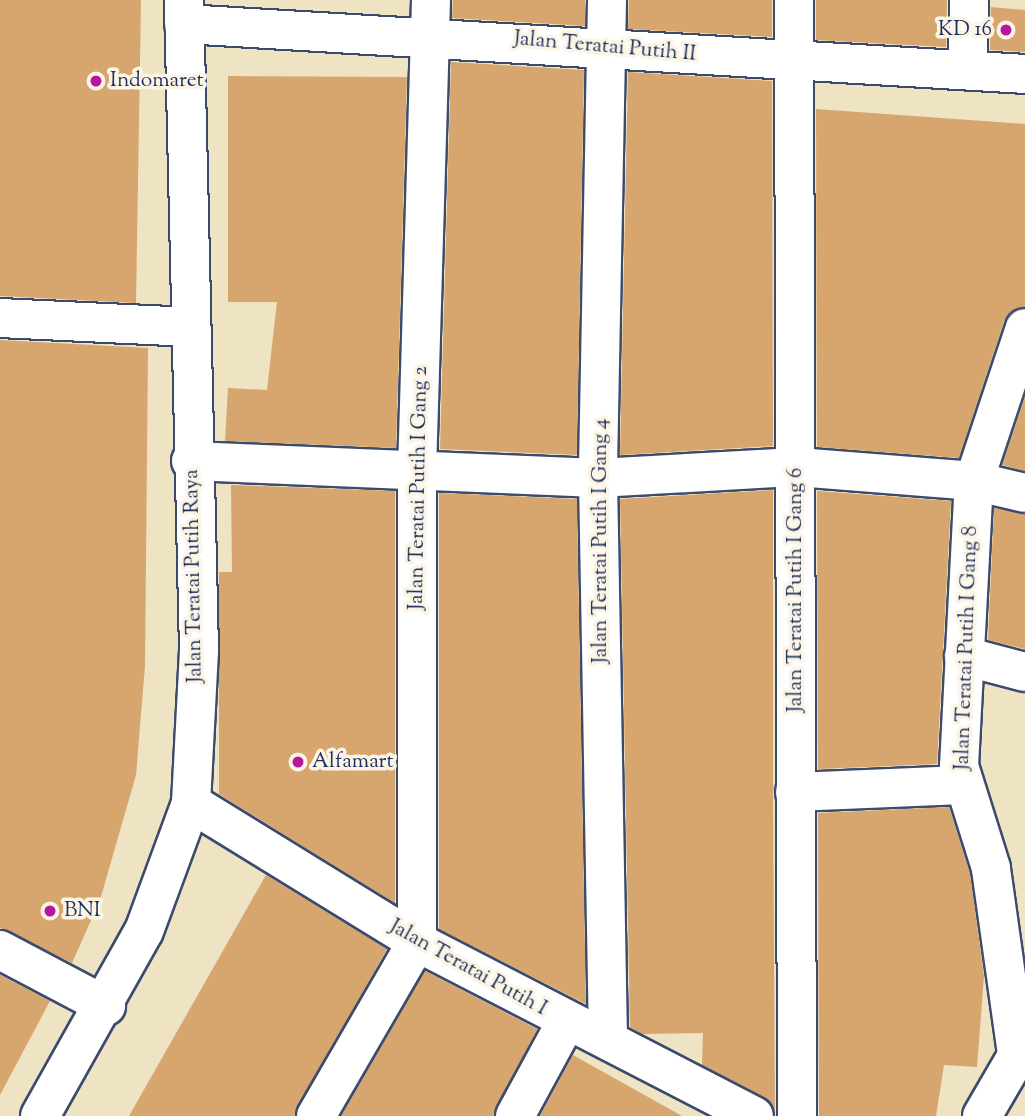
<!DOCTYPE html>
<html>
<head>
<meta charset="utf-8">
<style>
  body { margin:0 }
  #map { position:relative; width:1025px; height:1116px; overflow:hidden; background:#eee3c3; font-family:"Sorts Mill Goudy",serif }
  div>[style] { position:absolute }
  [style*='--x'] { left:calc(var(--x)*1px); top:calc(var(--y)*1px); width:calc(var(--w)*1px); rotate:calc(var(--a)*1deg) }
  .building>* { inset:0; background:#d7a56e }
  .roads { filter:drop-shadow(2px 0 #3b4a6d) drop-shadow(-2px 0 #3b4a6d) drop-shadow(0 2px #3b4a6d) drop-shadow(0 -2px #3b4a6d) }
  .minor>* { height:38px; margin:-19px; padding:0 19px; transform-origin:19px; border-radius:19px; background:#fff }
  .dots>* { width:19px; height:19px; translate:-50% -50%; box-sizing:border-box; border:4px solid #fcf5e5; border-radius:50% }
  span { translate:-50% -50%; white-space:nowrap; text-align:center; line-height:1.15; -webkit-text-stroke:7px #fcf5e5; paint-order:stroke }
  .poi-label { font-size:21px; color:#1b2f5e }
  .right { translate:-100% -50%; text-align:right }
  .left { translate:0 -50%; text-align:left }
  .street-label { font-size:21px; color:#1b2f5e }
</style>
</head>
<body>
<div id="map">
  <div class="building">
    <i style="clip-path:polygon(0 0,141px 0,136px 303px,0 296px)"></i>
    <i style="clip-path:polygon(453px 0,585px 0,585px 26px,452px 18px)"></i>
    <i style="clip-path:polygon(629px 0,772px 0,772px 37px,628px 29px)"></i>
    <i style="clip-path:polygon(816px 0,947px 0,946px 47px,816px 40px)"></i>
    <i style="clip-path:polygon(991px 7px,1025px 10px,1025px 52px,990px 50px)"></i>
    <i style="clip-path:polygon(451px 62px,584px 70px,577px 455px,440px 449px)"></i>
    <i style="clip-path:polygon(628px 72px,772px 81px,773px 446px,620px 455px)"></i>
    <i style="clip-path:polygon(228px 76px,407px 77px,396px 448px,225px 441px,228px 388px,267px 390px,277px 302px,228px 302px)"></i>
    <i style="clip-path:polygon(816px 109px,1025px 124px,1025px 307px,1004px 321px,959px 458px,817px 447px)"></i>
    <i style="clip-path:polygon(0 340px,148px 348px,145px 666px,136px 775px,100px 900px,72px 963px,0 928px)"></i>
    <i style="clip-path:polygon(1025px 397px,1025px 471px,1002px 465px)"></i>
    <i style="clip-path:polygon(231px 485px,395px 491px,395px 903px,219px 794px,219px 572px,232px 572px)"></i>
    <i style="clip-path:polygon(773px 490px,773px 792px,775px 1112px,764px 1097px,702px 1065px,703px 1033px,642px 1034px,630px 1027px,620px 499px)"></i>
    <i style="clip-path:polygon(817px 491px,951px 501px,937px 764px,818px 769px)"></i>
    <i style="clip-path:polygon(439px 493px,577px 499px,586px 1004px,439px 929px)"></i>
    <i style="clip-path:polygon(994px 508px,1025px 514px,1025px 649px,988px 640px)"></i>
    <i style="clip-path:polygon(949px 807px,970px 873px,984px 976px,977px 1067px,944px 1065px,936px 1116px,819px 1116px,818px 813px)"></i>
    <i style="clip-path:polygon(266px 875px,387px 949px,294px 1116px,129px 1116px)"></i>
    <i style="clip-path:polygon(425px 971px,537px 1029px,493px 1116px,341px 1116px)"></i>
    <i style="clip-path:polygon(0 975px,50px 1001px,0 1095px)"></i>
    <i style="clip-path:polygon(573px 1055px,682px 1116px,540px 1116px)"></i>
  </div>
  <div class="roads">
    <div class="minor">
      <i style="--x:607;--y:0;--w:478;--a:91.1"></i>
      <i style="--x:598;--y:478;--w:559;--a:88.98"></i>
      <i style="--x:794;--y:0;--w:1116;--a:89.85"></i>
      <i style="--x:184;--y:24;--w:842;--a:3.4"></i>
      <i style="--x:968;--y:70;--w:70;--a:-89.2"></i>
      <i style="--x:0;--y:318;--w:189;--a:2.7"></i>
      <i style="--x:191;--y:461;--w:407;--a:2.4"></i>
      <i style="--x:598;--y:478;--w:199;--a:-3.2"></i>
      <i style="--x:797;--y:467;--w:178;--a:4.5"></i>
      <i style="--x:974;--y:481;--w:52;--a:13.2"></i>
      <i style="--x:964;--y:656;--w:63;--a:14.7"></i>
      <i style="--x:795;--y:792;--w:167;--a:-2.4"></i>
      <i style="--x:191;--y:803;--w:265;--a:31.6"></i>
      <i style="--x:417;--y:942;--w:379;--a:27.3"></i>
      <i style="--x:0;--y:950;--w:120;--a:27.8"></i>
      <i style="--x:1017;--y:1054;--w:188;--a:-98"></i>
      <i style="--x:991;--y:868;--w:107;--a:-107.4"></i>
      <i style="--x:959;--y:766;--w:285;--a:-87"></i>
      <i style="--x:974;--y:481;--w:161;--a:-71.6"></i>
      <i style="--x:40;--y:1116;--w:212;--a:-60.7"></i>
      <i style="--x:144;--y:931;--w:136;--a:-69.8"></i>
      <i style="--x:191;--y:803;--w:152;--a:-87"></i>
      <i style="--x:199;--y:651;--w:651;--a:-91.32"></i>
      <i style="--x:316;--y:1116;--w:201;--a:-59.9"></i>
      <i style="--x:417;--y:942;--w:470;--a:-90"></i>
      <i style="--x:417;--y:472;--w:472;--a:-88.3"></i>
      <i style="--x:515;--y:1116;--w:107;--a:-61.5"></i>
      <i style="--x:982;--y:1116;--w:86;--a:-59.8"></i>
    </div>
  </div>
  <div class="dots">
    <i style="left:1006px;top:30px;background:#b5179e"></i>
    <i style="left:96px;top:81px;background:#b5179e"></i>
    <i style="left:298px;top:762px;background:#b5179e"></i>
    <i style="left:50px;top:911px;background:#b5179e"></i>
  </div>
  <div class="poi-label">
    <span class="right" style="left:992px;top:30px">KD 16</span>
    <span class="left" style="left:110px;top:81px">Indomaret</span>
    <span class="left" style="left:312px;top:762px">Alfamart</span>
    <span class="left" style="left:64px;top:911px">BNI</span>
  </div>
  <div class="street-label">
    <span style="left:605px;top:47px;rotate:5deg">Jalan Teratai Putih II</span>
    <span style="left:419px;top:488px;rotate:-89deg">Jalan Teratai Putih I Gang 2</span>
    <span style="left:601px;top:541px;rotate:-90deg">Jalan Teratai Putih I Gang 4</span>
    <span style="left:194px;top:576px;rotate:-91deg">Jalan Teratai Putih Raya</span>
    <span style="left:796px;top:590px;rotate:-90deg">Jalan Teratai Putih I Gang 6</span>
    <span style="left:967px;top:648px;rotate:-88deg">Jalan Teratai Putih I Gang 8</span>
    <span style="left:468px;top:968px;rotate:29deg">Jalan Teratai Putih I</span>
  </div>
</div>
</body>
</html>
